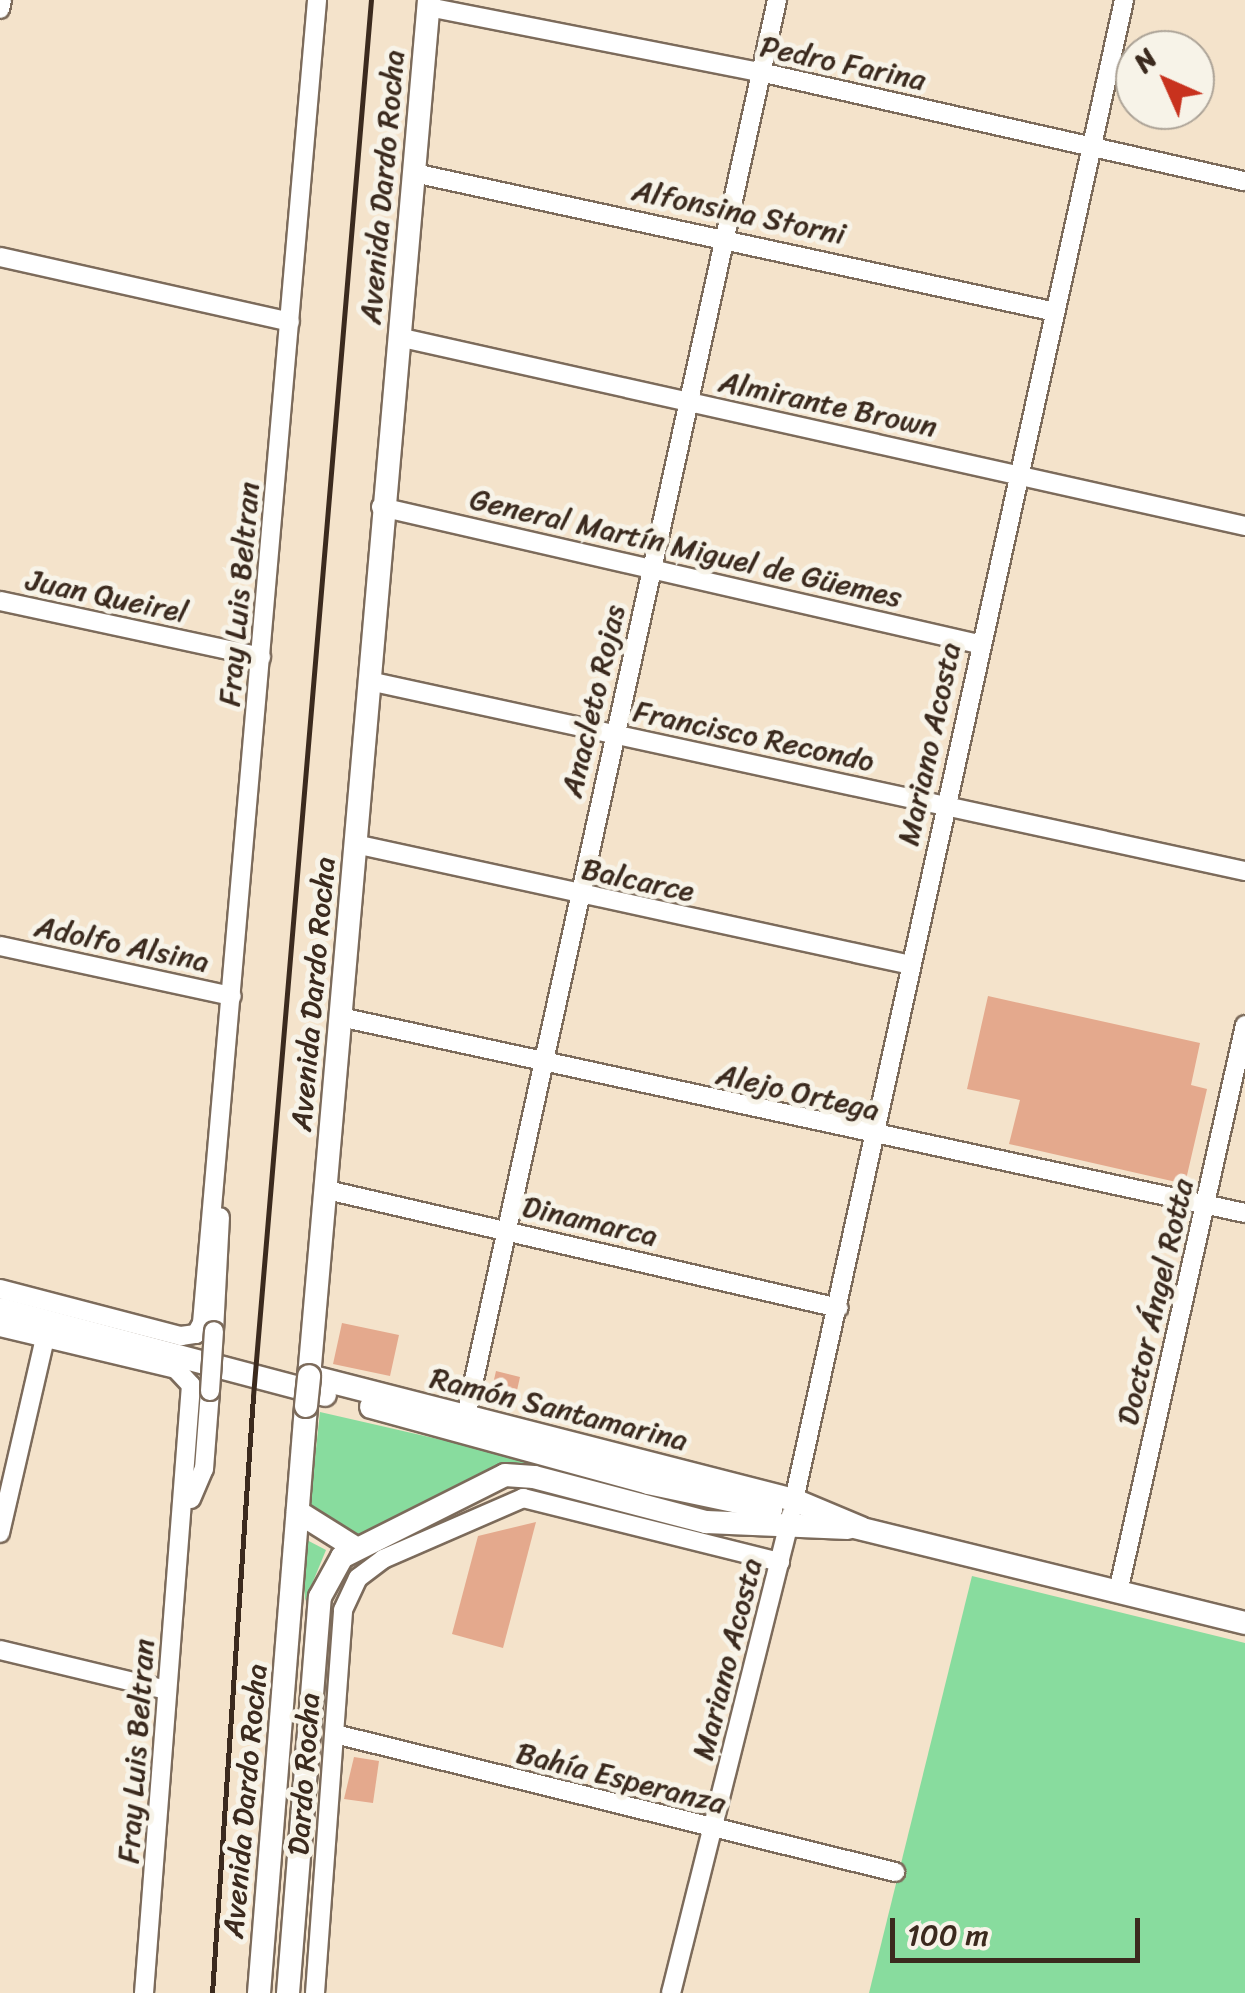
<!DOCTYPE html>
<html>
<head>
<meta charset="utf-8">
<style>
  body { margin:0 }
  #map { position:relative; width:1245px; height:1993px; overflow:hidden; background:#f4e3cb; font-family:Sriracha,sans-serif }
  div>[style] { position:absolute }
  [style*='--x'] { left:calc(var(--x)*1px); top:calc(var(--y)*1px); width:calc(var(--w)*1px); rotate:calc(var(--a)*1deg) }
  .green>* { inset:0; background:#88dc9e }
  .building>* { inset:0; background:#e4a98d }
  .roads { filter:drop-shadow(2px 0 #7c6b5b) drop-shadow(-2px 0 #7c6b5b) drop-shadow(0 2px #7c6b5b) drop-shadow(0 -2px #7c6b5b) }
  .minor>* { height:18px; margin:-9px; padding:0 9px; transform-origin:9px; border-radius:9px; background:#fff }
  .major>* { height:22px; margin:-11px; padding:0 11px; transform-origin:11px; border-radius:11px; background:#fff }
  .rail>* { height:5px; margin:-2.5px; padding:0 2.5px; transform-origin:2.5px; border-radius:2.5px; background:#3b2a1e }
  .bridges { filter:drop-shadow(2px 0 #7c6b5b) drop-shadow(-2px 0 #7c6b5b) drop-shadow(0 2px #7c6b5b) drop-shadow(0 -2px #7c6b5b) }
  .minor-bridge>* { height:18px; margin:-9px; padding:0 9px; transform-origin:9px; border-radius:9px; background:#fff }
  .major-bridge>* { height:22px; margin:-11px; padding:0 11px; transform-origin:11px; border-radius:11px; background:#fff }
  span { translate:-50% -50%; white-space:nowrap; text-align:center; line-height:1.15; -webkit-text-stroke:10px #f7f3e8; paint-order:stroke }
  .street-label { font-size:30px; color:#3b2a1e }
  .north { position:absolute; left:1115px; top:30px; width:100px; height:100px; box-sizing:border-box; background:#f7f3e8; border:2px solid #aca397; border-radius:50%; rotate:315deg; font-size:28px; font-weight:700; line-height:40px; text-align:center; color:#3b2a1e }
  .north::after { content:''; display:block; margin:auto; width:35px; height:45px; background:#c8321e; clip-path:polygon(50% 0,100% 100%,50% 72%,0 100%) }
  .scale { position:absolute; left:890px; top:1918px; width:250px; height:45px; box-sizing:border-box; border:5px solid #3b2a1e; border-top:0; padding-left:12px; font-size:30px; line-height:35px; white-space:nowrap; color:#3b2a1e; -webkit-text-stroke:8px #f7f3e8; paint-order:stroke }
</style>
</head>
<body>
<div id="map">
  <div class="green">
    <i style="clip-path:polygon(320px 1412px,543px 1463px,543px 1465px,490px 1471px,361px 1534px,348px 1534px,322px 1521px,310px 1504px)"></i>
    <i style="clip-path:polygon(303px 1538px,326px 1550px,305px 1601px)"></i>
    <i style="clip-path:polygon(972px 1576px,1245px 1643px,1245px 1993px,869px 1993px)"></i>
  </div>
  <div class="building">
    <i style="clip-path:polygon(988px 996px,1200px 1043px,1191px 1085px,1207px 1089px,1185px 1184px,1009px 1144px,1020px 1100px,967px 1089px)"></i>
    <i style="clip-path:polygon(342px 1323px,399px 1335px,390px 1376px,333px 1364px)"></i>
    <i style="clip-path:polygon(496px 1371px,520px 1377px,513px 1408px,490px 1397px)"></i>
    <i style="clip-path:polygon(536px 1522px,503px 1648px,452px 1634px,478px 1536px)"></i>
    <i style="clip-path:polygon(354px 1757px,379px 1761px,373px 1803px,344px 1799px)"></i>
  </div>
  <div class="roads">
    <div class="minor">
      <i style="--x:428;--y:7;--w:338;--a:11.1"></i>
      <i style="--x:760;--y:72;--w:497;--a:12.7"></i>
      <i style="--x:0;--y:9;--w:9;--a:-77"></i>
      <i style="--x:414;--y:173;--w:652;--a:12.22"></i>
      <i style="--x:0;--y:257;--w:297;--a:12.6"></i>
      <i style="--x:398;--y:337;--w:868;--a:12.58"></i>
      <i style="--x:381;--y:507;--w:613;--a:12.92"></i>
      <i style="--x:0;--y:601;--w:267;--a:12.1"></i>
      <i style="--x:369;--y:681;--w:896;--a:12.24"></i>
      <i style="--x:355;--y:844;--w:569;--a:12.28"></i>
      <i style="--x:0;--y:946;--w:237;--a:12.2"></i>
      <i style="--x:340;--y:1017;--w:926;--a:12.22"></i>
      <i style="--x:327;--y:1190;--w:525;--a:12.98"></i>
      <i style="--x:0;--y:1289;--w:187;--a:14.6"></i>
      <i style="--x:181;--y:1336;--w:15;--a:-8"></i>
      <i style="--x:196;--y:1334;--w:13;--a:-61"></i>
      <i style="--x:202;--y:1323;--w:1328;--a:-85.03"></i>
      <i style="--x:0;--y:1327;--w:181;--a:13.4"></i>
      <i style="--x:176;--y:1369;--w:22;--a:47"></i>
      <i style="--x:191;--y:1385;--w:610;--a:94.42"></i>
      <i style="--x:214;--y:1331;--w:114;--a:-87"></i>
      <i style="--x:466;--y:1416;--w:1450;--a:-77.61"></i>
      <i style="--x:191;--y:1499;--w:33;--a:-67"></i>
      <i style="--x:204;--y:1469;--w:78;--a:-85.6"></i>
      <i style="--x:794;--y:1500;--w:1536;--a:-77.59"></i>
      <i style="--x:0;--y:1533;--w:200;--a:-77"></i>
      <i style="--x:1118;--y:1592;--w:581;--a:-77.37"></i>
      <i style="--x:0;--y:1650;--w:171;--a:13.5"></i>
      <i style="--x:335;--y:1734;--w:577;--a:13.84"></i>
      <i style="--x:315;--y:1993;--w:384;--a:-85.8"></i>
      <i style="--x:343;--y:1610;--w:35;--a:-65"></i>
      <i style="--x:358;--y:1578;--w:31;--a:-37"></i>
      <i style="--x:383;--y:1559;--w:153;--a:-23.5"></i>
      <i style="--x:523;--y:1498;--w:265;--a:14"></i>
      <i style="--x:671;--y:1993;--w:494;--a:-75.9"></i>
    </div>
    <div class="major">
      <i style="--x:429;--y:0;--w:1381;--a:94.98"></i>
      <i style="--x:309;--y:1376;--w:501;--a:14.34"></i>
      <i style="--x:794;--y:1500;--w:73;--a:22.7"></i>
      <i style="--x:0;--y:1309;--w:336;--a:14.8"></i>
      <i style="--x:371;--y:1407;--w:287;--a:15.3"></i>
      <i style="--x:648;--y:1483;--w:126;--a:11.9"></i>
      <i style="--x:298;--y:1512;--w:66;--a:32"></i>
      <i style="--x:846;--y:1525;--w:411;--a:13.8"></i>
      <i style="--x:259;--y:1993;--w:589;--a:-85.42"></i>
      <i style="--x:288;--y:1993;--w:397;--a:-85.4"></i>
      <i style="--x:320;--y:1597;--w:46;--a:-61.2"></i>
      <i style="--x:342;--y:1557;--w:182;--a:-26.7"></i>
      <i style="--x:505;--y:1475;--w:29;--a:4"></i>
      <i style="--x:534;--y:1477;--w:178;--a:14.7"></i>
      <i style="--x:706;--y:1522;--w:142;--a:2.4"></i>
    </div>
  </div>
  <div class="rail">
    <i style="--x:212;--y:1993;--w:598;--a:-86.07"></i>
    <i style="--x:253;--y:1396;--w:1401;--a:-85.17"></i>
  </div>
  <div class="bridges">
    <div class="minor-bridge">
      <i style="--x:210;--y:1391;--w:60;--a:-86.2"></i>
    </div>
    <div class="major-bridge">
      <i style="--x:306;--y:1406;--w:30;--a:-84"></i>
    </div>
  </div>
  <div class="street-label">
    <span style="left:843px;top:63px;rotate:12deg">Pedro Farina</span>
    <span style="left:382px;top:187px;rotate:-85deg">Avenida Dardo Rocha</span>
    <span style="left:739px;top:212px;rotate:12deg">Alfonsina Storni</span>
    <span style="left:828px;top:404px;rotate:12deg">Almirante Brown</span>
    <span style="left:686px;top:548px;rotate:13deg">General Martín Miguel de Güemes</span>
    <span style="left:239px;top:594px;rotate:-85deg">Fray Luis Beltran</span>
    <span style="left:107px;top:596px;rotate:12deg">Juan Queirel</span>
    <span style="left:593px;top:701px;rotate:-77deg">Anacleto Rojas</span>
    <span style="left:754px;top:736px;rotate:12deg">Francisco Recondo</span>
    <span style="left:929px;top:744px;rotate:-78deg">Mariano Acosta</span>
    <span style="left:638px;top:880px;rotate:12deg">Balcarce</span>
    <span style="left:122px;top:944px;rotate:12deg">Adolfo Alsina</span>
    <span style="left:313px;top:994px;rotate:-85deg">Avenida Dardo Rocha</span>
    <span style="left:798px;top:1092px;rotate:13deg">Alejo Ortega</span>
    <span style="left:590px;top:1221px;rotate:13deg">Dinamarca</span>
    <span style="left:1155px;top:1302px;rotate:-77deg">Doctor Ángel Rotta</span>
    <span style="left:559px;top:1409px;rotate:14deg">Ramón Santamarina</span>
    <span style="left:727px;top:1659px;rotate:-76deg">Mariano Acosta</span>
    <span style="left:136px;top:1751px;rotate:-86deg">Fray Luis Beltran</span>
    <span style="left:304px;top:1774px;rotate:-86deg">Dardo Rocha</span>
    <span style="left:621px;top:1778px;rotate:14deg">Bahía Esperanza</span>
    <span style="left:245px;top:1801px;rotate:-85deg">Avenida Dardo Rocha</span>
  </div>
  <div class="north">N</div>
  <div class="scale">100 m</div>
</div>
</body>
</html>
